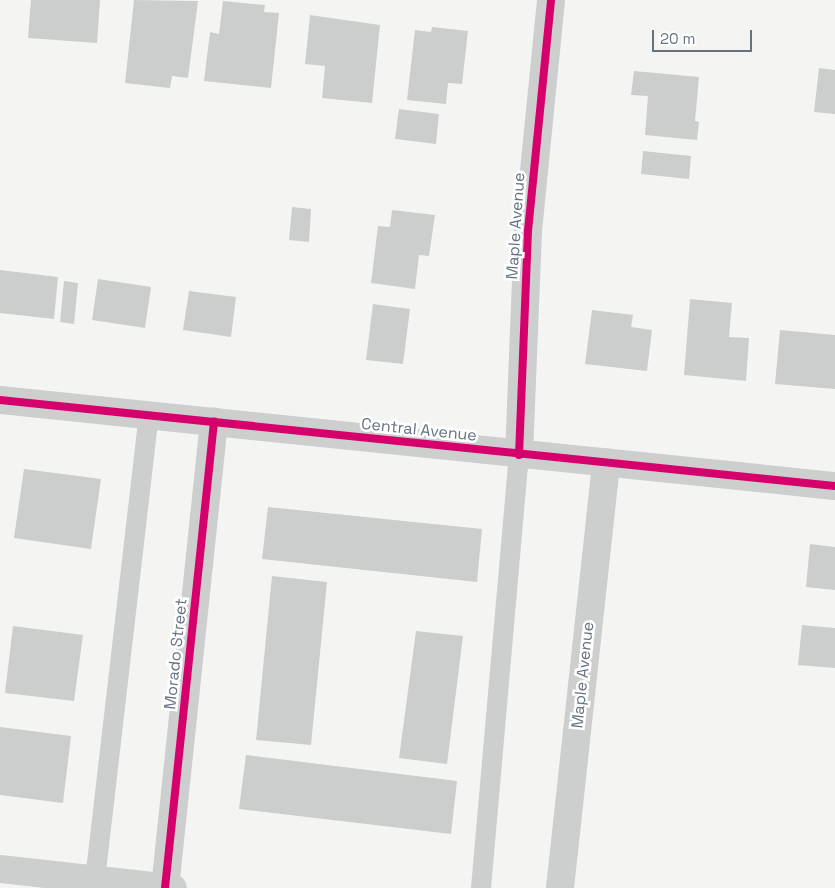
<!DOCTYPE html>
<html>
<head>
<meta charset="utf-8">
<style>
  body { margin:0 }
  #map { position:relative; width:835px; height:888px; overflow:hidden; background:#f4f4f3; font-family:"Space Grotesk",sans-serif }
  div>[style] { position:absolute }
  [style*='--x'] { left:calc(var(--x)*1px); top:calc(var(--y)*1px); width:calc(var(--w)*1px); rotate:calc(var(--a)*1deg) }
  .building>* { inset:0; background:#cccece }
  .service>* { height:20px; margin:-10px; padding:0 10px; transform-origin:10px; border-radius:10px; background:#cdcece }
  .minor>* { height:28px; margin:-14px; padding:0 14px; transform-origin:14px; border-radius:14px; background:#cdcece }
  .tertiary>* { height:28px; margin:-14px; padding:0 14px; transform-origin:14px; border-radius:14px; background:#cdcece }
  .cycleway>* { height:8px; margin:-4px; padding:0 4px; transform-origin:4px; border-radius:4px; background:#d6006c }
  span { translate:-50% -50%; white-space:nowrap; text-align:center; line-height:1.15; -webkit-text-stroke:5px #fff; paint-order:stroke }
  .street-label { font-size:16px; color:#667281 }
  .scale { position:absolute; left:652px; top:30px; width:100px; height:22px; box-sizing:border-box; border:2px solid #667281; border-top:0; padding-left:6px; font-size:15px; line-height:18px; white-space:nowrap; color:#667281; -webkit-text-stroke:4px #fff; paint-order:stroke }
</style>
</head>
<body>
<div id="map">
  <div class="building">
    <i style="clip-path:polygon(31px 0,100px 0,97px 43px,28px 38px)"></i>
    <i style="clip-path:polygon(134px 0,198px 1px,188px 78px,172px 76px,170px 88px,125px 83px)"></i>
    <i style="clip-path:polygon(223px 1px,265px 5px,264px 12px,279px 13px,271px 88px,204px 81px,210px 32px,219px 34px)"></i>
    <i style="clip-path:polygon(310px 15px,380px 25px,372px 103px,322px 98px,325px 66px,305px 64px)"></i>
    <i style="clip-path:polygon(432px 27px,468px 31px,462px 84px,448px 83px,446px 104px,407px 100px,415px 30px,431px 32px)"></i>
    <i style="clip-path:polygon(819px 68px,835px 70px,835px 114px,814px 112px)"></i>
    <i style="clip-path:polygon(634px 71px,699px 77px,695px 121px,699px 122px,697px 140px,645px 135px,648px 96px,631px 95px)"></i>
    <i style="clip-path:polygon(399px 109px,439px 114px,436px 144px,395px 139px)"></i>
    <i style="clip-path:polygon(643px 151px,691px 156px,689px 179px,641px 174px)"></i>
    <i style="clip-path:polygon(292px 207px,311px 209px,309px 242px,289px 240px)"></i>
    <i style="clip-path:polygon(392px 210px,435px 215px,429px 256px,419px 255px,415px 289px,371px 283px,378px 226px,390px 227px)"></i>
    <i style="clip-path:polygon(0 270px,58px 277px,54px 319px,0 313px)"></i>
    <i style="clip-path:polygon(98px 279px,151px 287px,145px 328px,92px 320px)"></i>
    <i style="clip-path:polygon(64px 281px,78px 283px,74px 324px,60px 322px)"></i>
    <i style="clip-path:polygon(189px 291px,236px 297px,231px 337px,183px 330px)"></i>
    <i style="clip-path:polygon(690px 299px,732px 303px,729px 337px,749px 338px,746px 381px,684px 375px)"></i>
    <i style="clip-path:polygon(373px 304px,410px 309px,403px 364px,366px 360px)"></i>
    <i style="clip-path:polygon(592px 310px,633px 315px,631px 327px,652px 330px,647px 371px,585px 364px)"></i>
    <i style="clip-path:polygon(780px 330px,835px 335px,835px 389px,775px 384px)"></i>
    <i style="clip-path:polygon(24px 469px,101px 479px,91px 549px,14px 538px)"></i>
    <i style="clip-path:polygon(268px 507px,482px 529px,477px 582px,262px 559px)"></i>
    <i style="clip-path:polygon(810px 544px,835px 547px,835px 590px,806px 587px)"></i>
    <i style="clip-path:polygon(272px 576px,327px 582px,311px 745px,256px 740px)"></i>
    <i style="clip-path:polygon(802px 625px,835px 628px,835px 668px,798px 665px)"></i>
    <i style="clip-path:polygon(13px 626px,83px 635px,74px 701px,5px 693px)"></i>
    <i style="clip-path:polygon(416px 631px,463px 636px,447px 764px,399px 758px)"></i>
    <i style="clip-path:polygon(0 727px,71px 736px,63px 803px,0 795px)"></i>
    <i style="clip-path:polygon(246px 755px,457px 781px,451px 834px,239px 809px)"></i>
  </div>
  <div class="service">
    <i style="--x:95;--y:880;--w:467;--a:-83.4"></i>
    <i style="--x:481;--y:888;--w:435;--a:-85"></i>
  </div>
  <div class="minor">
    <i style="--x:519;--y:455;--w:224;--a:-87.7"></i>
    <i style="--x:528;--y:231;--w:232;--a:-84.3"></i>
    <i style="--x:0;--y:869;--w:174;--a:6.3"></i>
    <i style="--x:165;--y:888;--w:469;--a:-84"></i>
    <i style="--x:560;--y:888;--w:428;--a:-83.8"></i>
  </div>
  <div class="tertiary">
    <i style="--x:0;--y:400;--w:839;--a:5.88"></i>
  </div>
  <div class="cycleway">
    <i style="--x:0;--y:400;--w:839;--a:5.88"></i>
    <i style="--x:519;--y:455;--w:224;--a:-87.7"></i>
    <i style="--x:528;--y:231;--w:232;--a:-84.3"></i>
    <i style="--x:165;--y:888;--w:469;--a:-84"></i>
  </div>
  <div class="street-label">
    <span style="left:516px;top:226px;rotate:-86deg">Maple Avenue</span>
    <span style="left:419px;top:430px;rotate:6deg">Central Avenue</span>
    <span style="left:176px;top:654px;rotate:-84deg">Morado Street</span>
    <span style="left:583px;top:675px;rotate:-84deg">Maple Avenue</span>
  </div>
  <div class="scale">20 m</div>
</div>
</body>
</html>
